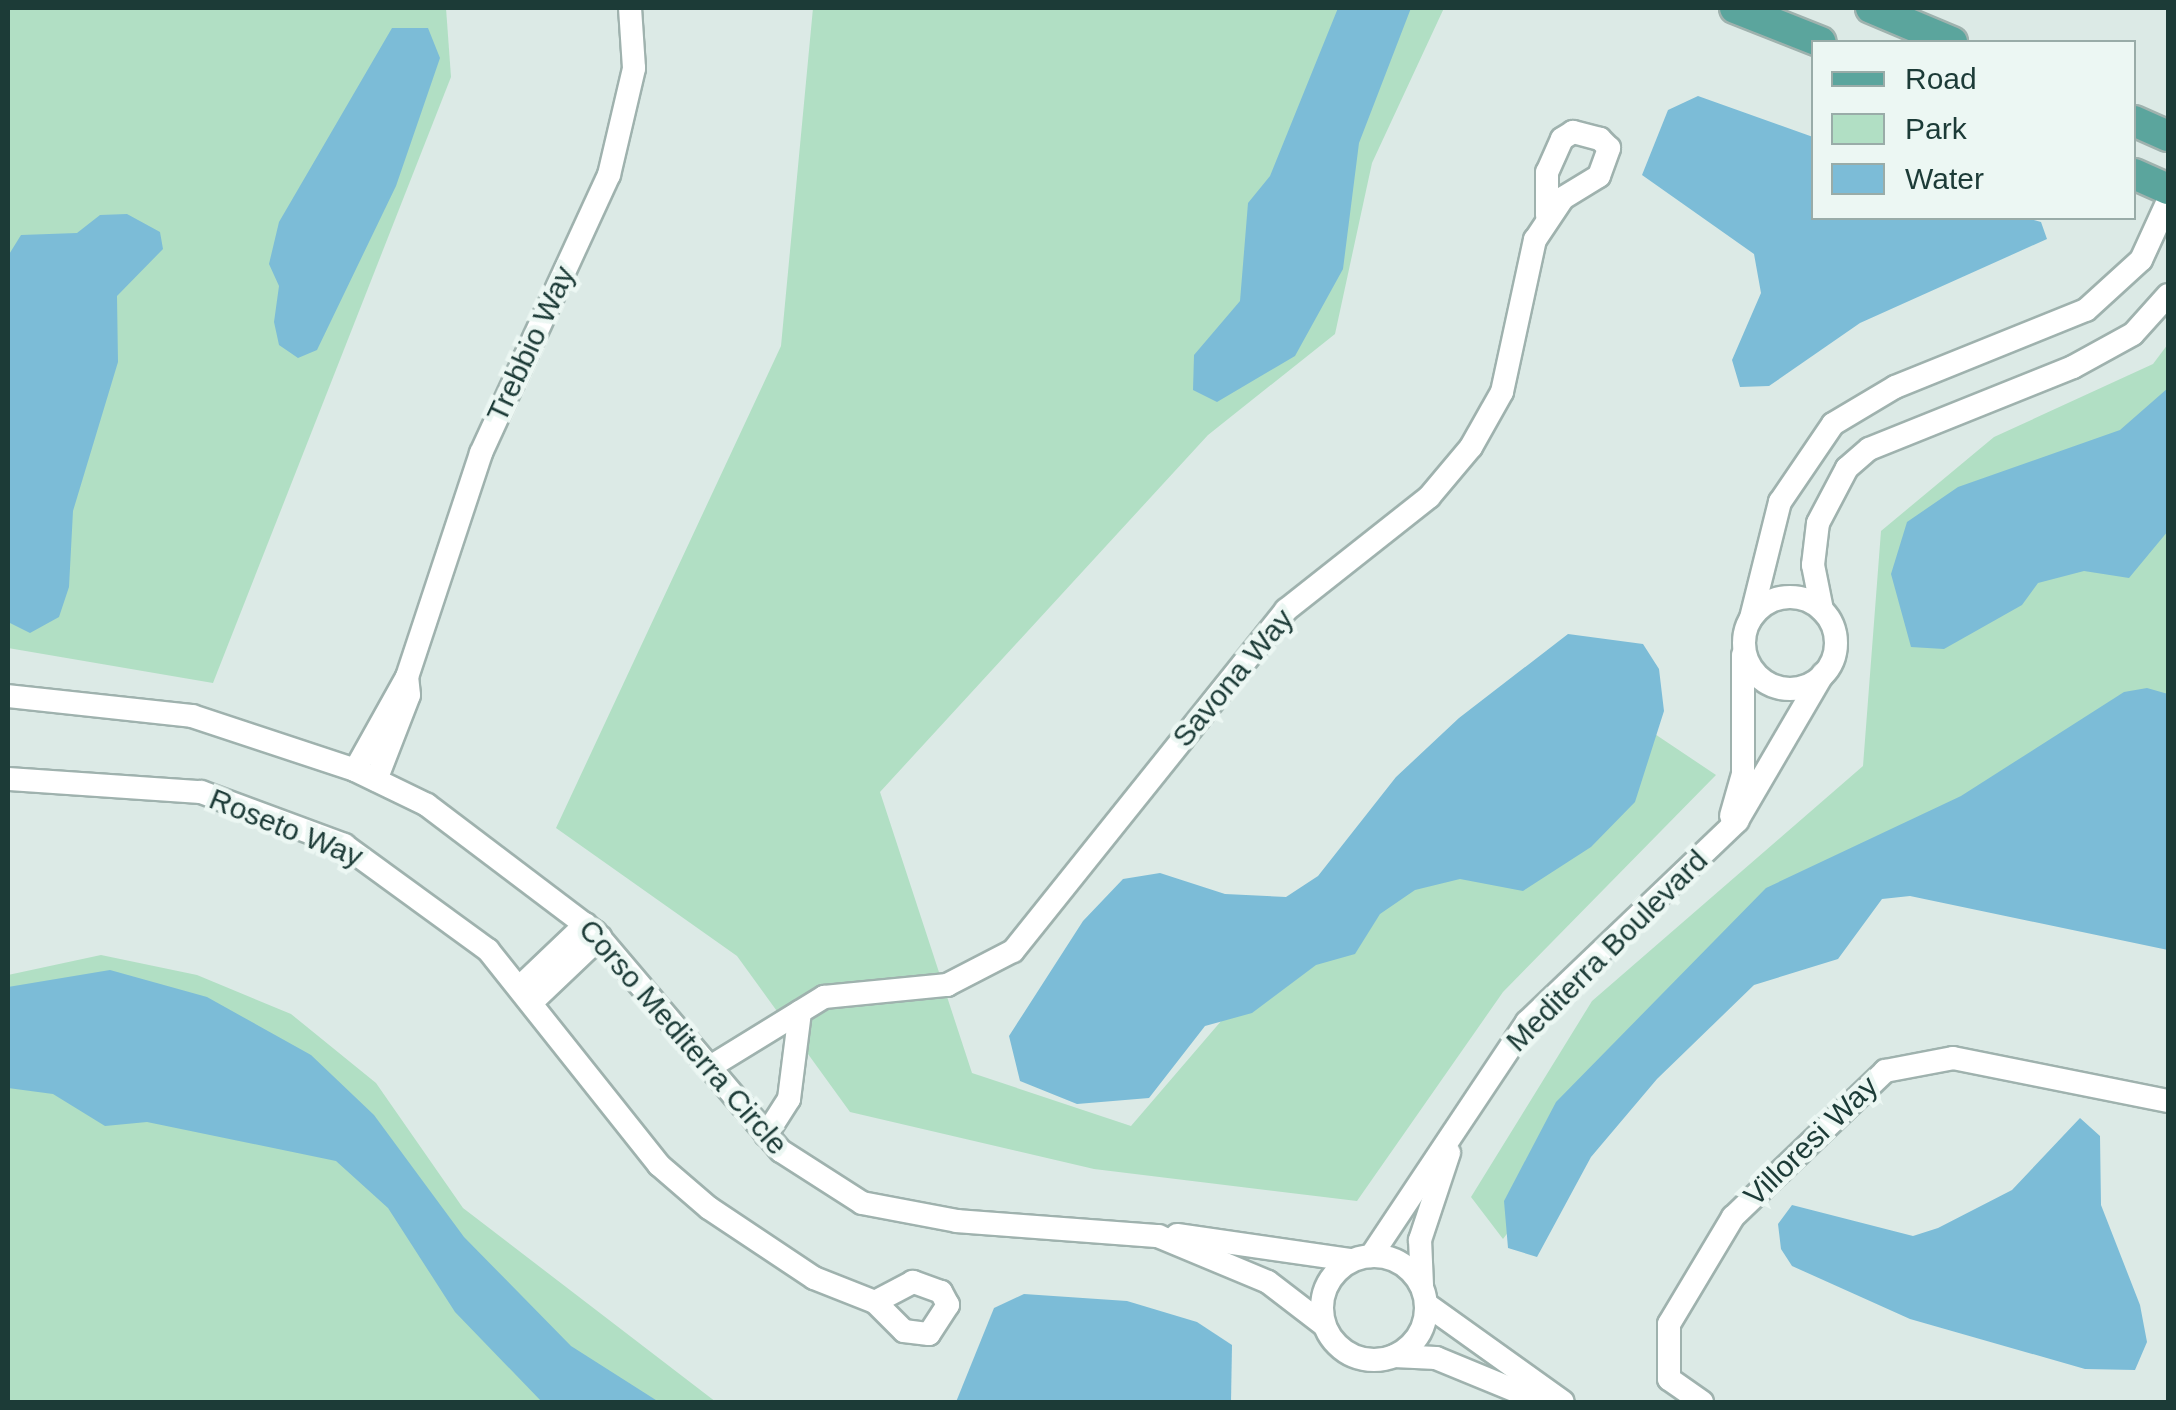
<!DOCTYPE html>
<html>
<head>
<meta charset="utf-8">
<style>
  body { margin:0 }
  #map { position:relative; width:2176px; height:1410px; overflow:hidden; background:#dceae6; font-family:Helvetica,sans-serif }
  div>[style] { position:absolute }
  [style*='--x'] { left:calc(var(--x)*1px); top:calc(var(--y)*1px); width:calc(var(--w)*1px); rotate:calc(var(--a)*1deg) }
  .green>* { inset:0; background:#b1dfc4 }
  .water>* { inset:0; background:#7cbcd7 }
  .roads { filter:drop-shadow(2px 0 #9fb2ae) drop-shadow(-2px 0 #9fb2ae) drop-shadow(0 2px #9fb2ae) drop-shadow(0 -2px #9fb2ae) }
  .minor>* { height:22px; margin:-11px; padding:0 11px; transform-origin:11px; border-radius:11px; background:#fff }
  .minor>.ring { margin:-11px; padding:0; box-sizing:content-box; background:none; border:22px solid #fff; border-radius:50% }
  .major>* { height:30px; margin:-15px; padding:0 15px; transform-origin:15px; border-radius:15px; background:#5ba59d }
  span { translate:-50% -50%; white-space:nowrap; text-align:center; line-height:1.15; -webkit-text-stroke:9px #ecf7f3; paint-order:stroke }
  .street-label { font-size:30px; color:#1c3b37 }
  .frame { position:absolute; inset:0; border:10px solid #1c3b37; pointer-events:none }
  .legend { position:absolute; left:1811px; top:40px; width:325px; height:180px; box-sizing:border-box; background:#ecf7f3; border:2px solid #99aca8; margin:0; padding:12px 18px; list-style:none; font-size:30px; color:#1c3b37 }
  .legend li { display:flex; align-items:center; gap:20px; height:50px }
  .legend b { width:50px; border:2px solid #99aca8 }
</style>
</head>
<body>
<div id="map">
  <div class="green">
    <i style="clip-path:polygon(8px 8px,446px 8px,451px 77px,213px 683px,8px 648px)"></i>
    <i style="clip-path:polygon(813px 8px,1444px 8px,1372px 163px,1335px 334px,1208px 435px,880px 792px,972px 1073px,1131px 1126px,1222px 1020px,1625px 714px,1716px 775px,1503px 992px,1357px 1201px,1094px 1169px,850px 1112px,737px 956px,556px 828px,781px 346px)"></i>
    <i style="clip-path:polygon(2168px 344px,2168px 860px,1826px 901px,1648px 1047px,1503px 1239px,1471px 1197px,1592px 1001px,1863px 766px,1881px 531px,1994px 437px,2153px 364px)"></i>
    <i style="clip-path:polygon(101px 955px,197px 975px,291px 1014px,376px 1083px,463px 1208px,716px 1402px,8px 1402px,8px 975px)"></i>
  </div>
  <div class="water">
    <i style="clip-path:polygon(1338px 8px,1411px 8px,1359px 143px,1343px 269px,1295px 356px,1217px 402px,1193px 390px,1194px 355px,1240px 301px,1248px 203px,1270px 176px)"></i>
    <i style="clip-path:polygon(392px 28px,428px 28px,440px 58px,396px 186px,317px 350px,298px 358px,279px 345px,274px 322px,279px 286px,269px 264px,279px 222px)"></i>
    <i style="clip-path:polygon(1698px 96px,1813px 137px,1814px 218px,2027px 218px,2041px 222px,2047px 239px,1860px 323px,1769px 386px,1740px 387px,1732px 360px,1761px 293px,1754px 254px,1642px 175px,1668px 110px)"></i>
    <i style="clip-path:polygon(127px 214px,160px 232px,163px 249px,117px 296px,118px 362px,73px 511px,69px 587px,59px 617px,30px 633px,8px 622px,8px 256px,21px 235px,77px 233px,100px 215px)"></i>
    <i style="clip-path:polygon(2168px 388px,2168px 531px,2129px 578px,2084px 571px,2038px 583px,2022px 605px,1944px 649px,1911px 647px,1891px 574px,1907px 522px,1958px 487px,2120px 430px)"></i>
    <i style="clip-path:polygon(1568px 634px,1643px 644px,1659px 669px,1664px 711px,1635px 802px,1591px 847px,1523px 891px,1460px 879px,1415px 890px,1380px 914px,1355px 954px,1316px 965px,1252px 1013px,1205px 1026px,1149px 1098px,1077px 1104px,1020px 1081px,1009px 1036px,1083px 921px,1123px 879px,1160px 873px,1225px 894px,1286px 897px,1318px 876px,1396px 777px,1459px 718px)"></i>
    <i style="clip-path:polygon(2147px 688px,2168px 694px,2168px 950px,1910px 896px,1882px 899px,1838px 959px,1754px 985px,1657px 1079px,1591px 1157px,1537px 1257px,1508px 1248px,1504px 1201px,1556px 1102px,1766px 888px,1961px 796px,2124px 692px)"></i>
    <i style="clip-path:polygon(110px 970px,207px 997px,311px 1055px,374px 1115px,464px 1237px,571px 1346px,659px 1402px,542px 1402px,455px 1312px,388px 1208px,336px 1161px,147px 1122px,105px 1126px,53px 1094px,8px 1088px,8px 987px)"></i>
    <i style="clip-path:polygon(2080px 1118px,2100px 1136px,2101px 1205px,2140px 1305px,2147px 1342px,2135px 1370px,2085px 1369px,1910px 1319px,1792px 1266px,1781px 1249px,1778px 1224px,1792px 1205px,1913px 1236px,1938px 1228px,2012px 1190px)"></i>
    <i style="clip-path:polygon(1024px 1294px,1127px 1301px,1197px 1322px,1232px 1345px,1231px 1402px,956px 1402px,994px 1308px)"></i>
  </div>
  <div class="roads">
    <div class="minor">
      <i class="ring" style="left:1744px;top:597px;width:70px;height:70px"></i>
      <i style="--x:1822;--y:610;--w:46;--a:-101.3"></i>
      <i style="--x:1813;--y:565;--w:42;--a:-83.2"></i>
      <i style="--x:1818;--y:523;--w:62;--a:-62.2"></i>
      <i style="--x:1847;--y:468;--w:29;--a:-41"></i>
      <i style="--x:1869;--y:449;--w:220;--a:-21.9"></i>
      <i style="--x:2073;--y:367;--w:68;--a:-28.8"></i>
      <i style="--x:2133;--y:334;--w:52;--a:-48.1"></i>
      <i style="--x:1751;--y:618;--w:120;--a:-76"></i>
      <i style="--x:1780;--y:502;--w:94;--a:-55.8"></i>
      <i style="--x:1833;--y:424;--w:72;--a:-30.8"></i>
      <i style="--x:1895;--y:387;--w:206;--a:-22"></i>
      <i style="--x:2086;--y:310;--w:74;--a:-42.3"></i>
      <i style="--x:2141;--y:260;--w:65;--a:-65.4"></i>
      <i style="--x:8;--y:696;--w:185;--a:6.2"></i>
      <i style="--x:192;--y:716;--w:172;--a:18.3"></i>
      <i style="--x:355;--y:770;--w:80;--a:25.9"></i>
      <i style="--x:427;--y:805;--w:211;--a:37.1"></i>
      <i style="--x:595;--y:932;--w:287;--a:49.7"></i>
      <i style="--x:781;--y:1151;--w:96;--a:32.7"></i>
      <i style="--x:862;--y:1203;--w:97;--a:10.7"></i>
      <i style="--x:957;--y:1221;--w:202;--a:4.3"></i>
      <i style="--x:1158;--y:1236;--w:119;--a:22.7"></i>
      <i style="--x:1268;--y:1282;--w:71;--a:37.5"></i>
      <i style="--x:355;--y:770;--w:107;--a:-60.8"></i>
      <i style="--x:407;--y:677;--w:236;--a:-71.7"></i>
      <i style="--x:481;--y:453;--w:306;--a:-65.3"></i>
      <i style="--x:609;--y:175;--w:110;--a:-76.8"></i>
      <i style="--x:634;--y:68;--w:60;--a:-93.8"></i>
      <i style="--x:8;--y:779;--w:193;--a:3.9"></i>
      <i style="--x:201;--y:792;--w:153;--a:20.3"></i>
      <i style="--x:344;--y:845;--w:178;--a:36.1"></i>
      <i style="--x:488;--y:950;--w:275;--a:51.5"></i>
      <i style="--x:659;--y:1165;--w:66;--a:40.7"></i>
      <i style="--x:709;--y:1208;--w:126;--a:33.7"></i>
      <i style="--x:814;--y:1278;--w:66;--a:21.5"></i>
      <i style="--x:875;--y:1302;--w:41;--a:45"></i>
      <i style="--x:904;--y:1331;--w:25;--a:7"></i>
      <i style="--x:929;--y:1334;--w:35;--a:-57"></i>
      <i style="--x:948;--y:1305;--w:15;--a:-118"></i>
      <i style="--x:941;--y:1292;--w:30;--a:-160"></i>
      <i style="--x:913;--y:1282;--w:43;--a:152.2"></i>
      <i style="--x:376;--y:780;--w:91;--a:-68.8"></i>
      <i style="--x:409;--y:695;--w:18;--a:-96"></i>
      <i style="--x:1731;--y:816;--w:44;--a:-74.1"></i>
      <i style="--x:1743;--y:774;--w:119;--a:-90"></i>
      <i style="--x:522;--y:985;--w:88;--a:-43.6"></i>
      <i style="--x:535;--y:999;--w:90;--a:-43.6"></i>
      <i style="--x:710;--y:1067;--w:134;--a:-31.6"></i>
      <i style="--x:824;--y:997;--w:124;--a:-5.6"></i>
      <i style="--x:947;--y:985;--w:74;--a:-27.3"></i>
      <i style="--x:1013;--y:951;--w:437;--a:-51.3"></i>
      <i style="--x:1286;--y:610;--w:182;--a:-38.3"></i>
      <i style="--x:1429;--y:497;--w:65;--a:-50"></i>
      <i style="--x:1471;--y:447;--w:63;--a:-60.6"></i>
      <i style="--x:1502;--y:392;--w:156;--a:-77.8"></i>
      <i style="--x:1535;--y:240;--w:50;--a:-56.3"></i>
      <i style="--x:1563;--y:198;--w:42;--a:-31.4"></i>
      <i style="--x:1599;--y:176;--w:30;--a:-70"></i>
      <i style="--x:1609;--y:148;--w:13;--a:-135"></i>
      <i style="--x:1600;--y:139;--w:28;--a:-165"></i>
      <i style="--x:1573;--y:132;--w:13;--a:148"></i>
      <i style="--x:1562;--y:139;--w:36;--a:114"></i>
      <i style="--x:1547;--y:172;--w:43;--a:90"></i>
      <i style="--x:766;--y:1135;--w:43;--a:-57.4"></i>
      <i style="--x:789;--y:1099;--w:88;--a:-82.8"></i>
      <i style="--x:1177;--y:1235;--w:176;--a:8.2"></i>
      <i style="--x:1371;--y:1256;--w:281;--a:-56.3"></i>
      <i style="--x:1527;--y:1022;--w:291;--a:-43.7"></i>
      <i style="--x:1737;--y:821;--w:170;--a:-59.7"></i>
      <i class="ring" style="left:1322px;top:1256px;width:82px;height:82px"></i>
      <i style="--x:1422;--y:1285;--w:45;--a:-92.5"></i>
      <i style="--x:1420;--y:1240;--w:92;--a:-71.6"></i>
      <i style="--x:1426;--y:1304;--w:168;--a:35.6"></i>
      <i style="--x:1394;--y:1356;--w:42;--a:2.7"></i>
      <i style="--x:1436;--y:1358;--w:116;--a:22.4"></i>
      <i style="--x:1702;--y:1402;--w:40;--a:-145.1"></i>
      <i style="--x:1669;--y:1379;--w:55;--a:-90"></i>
      <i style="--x:1669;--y:1324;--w:125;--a:-59.1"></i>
      <i style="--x:1733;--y:1217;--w:211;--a:-43.8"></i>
      <i style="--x:1885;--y:1071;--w:69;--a:-10.8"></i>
      <i style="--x:1953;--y:1058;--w:219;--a:11.3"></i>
    </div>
    <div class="major">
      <i style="--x:1735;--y:8;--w:92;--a:21.6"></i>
      <i style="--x:1871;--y:8;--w:88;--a:22.8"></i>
      <i style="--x:2134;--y:121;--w:37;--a:24"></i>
      <i style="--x:2134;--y:174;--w:37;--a:24"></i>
    </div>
  </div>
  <div class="street-label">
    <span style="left:531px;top:344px;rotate:-65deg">Trebbio Way</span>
    <span style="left:1233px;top:678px;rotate:-50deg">Savona Way</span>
    <span style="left:286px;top:828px;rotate:22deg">Roseto Way</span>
    <span style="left:1607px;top:951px;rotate:-45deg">Mediterra Boulevard</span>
    <span style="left:683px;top:1037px;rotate:49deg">Corso Mediterra Circle</span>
    <span style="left:1811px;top:1141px;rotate:-44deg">Villoresi Way</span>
  </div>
  <div class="frame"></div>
  <ul class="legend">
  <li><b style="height:12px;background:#5ba59d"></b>Road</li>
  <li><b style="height:28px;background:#b1dfc4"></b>Park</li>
  <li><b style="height:28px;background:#7cbcd7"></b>Water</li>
  </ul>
</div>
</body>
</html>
